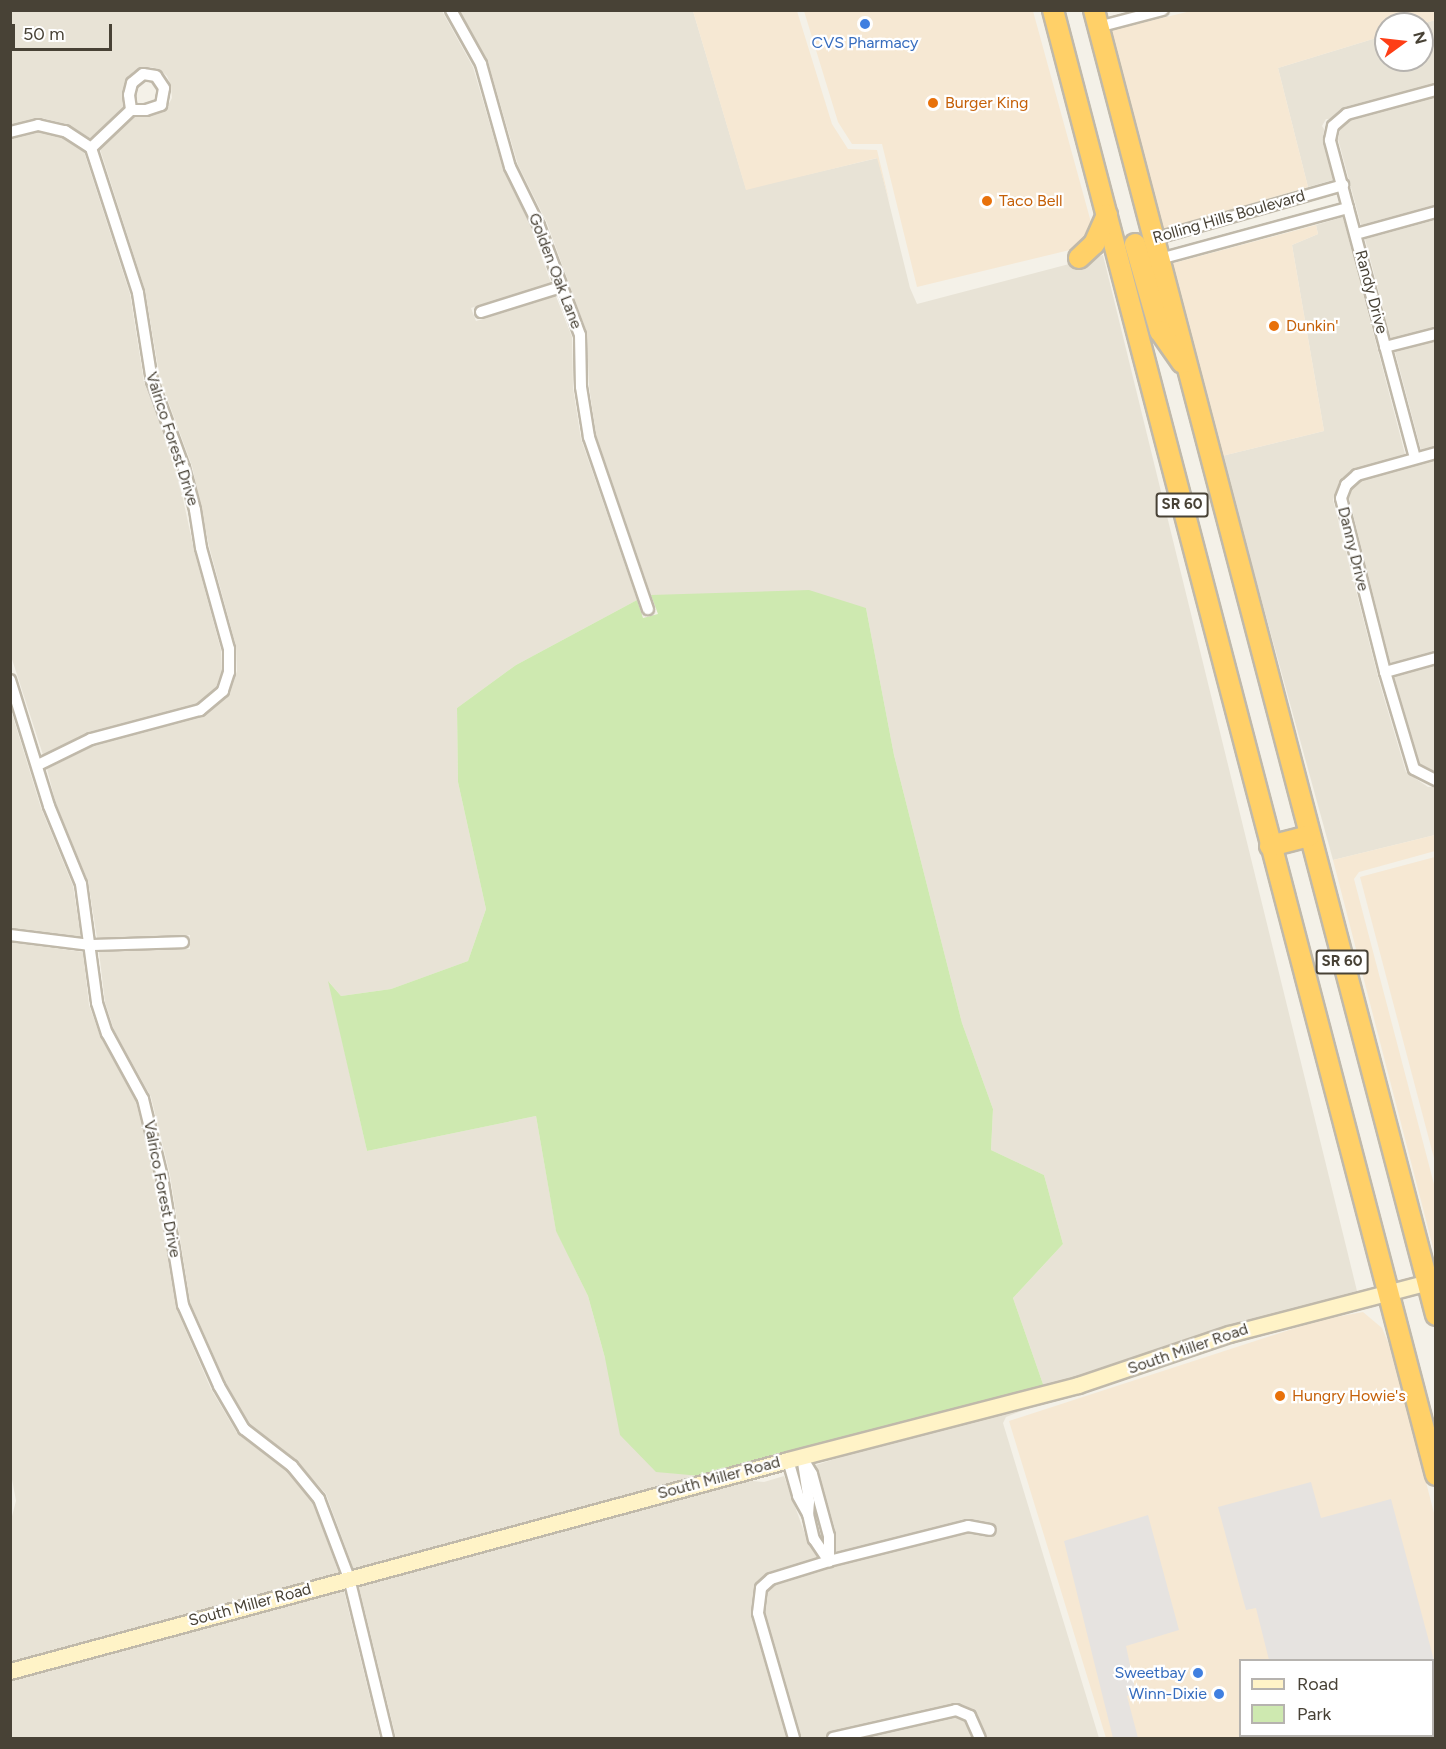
<!DOCTYPE html>
<html>
<head>
<meta charset="utf-8">
<style>
  body { margin:0 }
  #map { position:relative; width:1446px; height:1749px; overflow:hidden; background:#f4f1e8; font-family:Figtree,sans-serif }
  div>[style] { position:absolute }
  [style*='--x'] { left:calc(var(--x)*1px); top:calc(var(--y)*1px); width:calc(var(--w)*1px); rotate:calc(var(--a)*1deg) }
  .residential>* { inset:0; background:#e8e3d6 }
  .commercial>* { inset:0; background:#f6e8d3 }
  .green>* { inset:0; background:#cee9b0 }
  .parking>* { inset:0; background:#e6e3e0 }
  .roads { filter:drop-shadow(2px 0 #c0b9aa) drop-shadow(-2px 0 #c0b9aa) drop-shadow(0 2px #c0b9aa) drop-shadow(0 -2px #c0b9aa) }
  .street>* { height:10px; margin:-5px; padding:0 5px; transform-origin:5px; border-radius:5px; background:#fff }
  .secondary>* { height:15px; margin:-7.5px; padding:0 7.5px; transform-origin:7.5px; border-radius:7.5px; background:#fff3c7 }
  .highway>* { height:20px; margin:-10px; padding:0 10px; transform-origin:10px; border-radius:10px; background:#ffd068 }
  .dots>* { width:16px; height:16px; translate:-50% -50%; box-sizing:border-box; border:3px solid #fff; border-radius:50% }
  span { translate:-50% -50%; white-space:nowrap; text-align:center; line-height:1.15; -webkit-text-stroke:4.5px #fff; paint-order:stroke }
  .shield-label span { padding:2px 4px; background:#fff; border:2px solid; border-radius:4px; -webkit-text-stroke-width:0 }
  .shield-label { font-size:15px; color:#484236; font-weight:700 }
  .shop-label { font-size:16px; color:#366cbe }
  .right { translate:-100% -50%; text-align:right }
  .food-label { font-size:16px; color:#c56008 }
  .left { translate:0 -50%; text-align:left }
  .street-label { font-size:16px; color:#484236 }
  .frame { position:absolute; inset:0; border:12px solid #484236; pointer-events:none }
  .legend { position:absolute; left:1239px; top:1659px; width:195px; height:78px; box-sizing:border-box; background:#fff; border:2px solid #b6b3af; margin:0; padding:8px 10px; list-style:none; font-size:18px; color:#484236 }
  .legend li { display:flex; align-items:center; gap:12px; height:30px }
  .legend b { width:30px; border:2px solid #b6b3af }
  .north { position:absolute; left:1374px; top:12px; width:60px; height:60px; box-sizing:border-box; background:#fff; border:2px solid #b6b3af; border-radius:50%; rotate:75deg; font-size:16px; font-weight:700; line-height:24px; text-align:center; color:#484236 }
  .north::after { content:''; display:block; margin:auto; width:21px; height:27px; background:#fe3e16; clip-path:polygon(50% 0,100% 100%,50% 72%,0 100%) }
  .scale { position:absolute; left:12px; top:24px; width:100px; height:27px; box-sizing:border-box; border:3px solid #484236; border-top:0; padding-left:8px; font-size:18px; line-height:21px; white-space:nowrap; color:#484236; -webkit-text-stroke:4px #fff; paint-order:stroke }
</style>
</head>
<body>
<div id="map">
  <div class="residential">
    <i style="clip-path:polygon(11px 11px,442px 11px,473px 67px,503px 169px,532px 229px,551px 283px,471px 308px,476px 321px,556px 296px,572px 337px,573px 388px,581px 439px,637px 600px,516px 665px,457px 708px,458px 782px,486px 909px,468px 961px,391px 989px,341px 996px,329px 982px,367px 1151px,536px 1116px,556px 1230px,588px 1296px,605px 1358px,701px 1476px,354px 1570px,326px 1494px,297px 1461px,250px 1425px,226px 1383px,190px 1302px,170px 1175px,151px 1097px,114px 1030px,105px 1002px,99px 952px,190px 949px,190px 935px,97px 938px,88px 881px,56px 804px,47px 769px,93px 746px,205px 715px,228px 696px,237px 671px,236px 646px,209px 546px,192px 466px,160px 379px,145px 290px,100px 149px,134px 117px,145px 117px,165px 111px,172px 98px,171px 86px,167px 76px,159px 69px,150px 67px,134px 71px,125px 81px,123px 108px,90px 138px,67px 124px,41px 118px,11px 125px)"></i>
    <i style="clip-path:polygon(460px 11px,693px 11px,746px 189px,878px 158px,910px 288px,917px 304px,1073px 263px,1078px 268px,1090px 259px,1103px 255px,1357px 1291px,1227px 1327px,1123px 1364px,1044px 1387px,1013px 1298px,1063px 1244px,1044px 1175px,991px 1150px,993px 1109px,962px 1023px,894px 755px,866px 608px,719px 595px,651px 595px,596px 435px,589px 386px,587px 333px,547px 223px,518px 165px,488px 62px)"></i>
    <i style="clip-path:polygon(1435px 20px,1435px 83px,1345px 107px,1330px 119px,1326px 119px,1322px 126px,1324px 129px,1323px 142px,1333px 180px,1308px 187px,1278px 68px,1386px 35px,1386px 60px,1422px 60px,1422px 24px)"></i>
    <i style="clip-path:polygon(1435px 97px,1435px 205px,1361px 225px,1338px 139px,1340px 130px,1351px 120px)"></i>
    <i style="clip-path:polygon(38px 132px,61px 137px,84px 152px,130px 294px,144px 382px,177px 471px,194px 550px,221px 650px,222px 671px,216px 687px,197px 704px,89px 732px,43px 755px,10px 653px,11px 139px)"></i>
    <i style="clip-path:polygon(1343px 217px,1405px 454px,1352px 470px,1339px 483px,1333px 500px,1379px 681px,1406px 772px,1428px 787px,1435px 787px,1435px 835px,1333px 860px,1222px 456px,1324px 431px,1292px 245px,1318px 234px,1316px 225px)"></i>
    <i style="clip-path:polygon(1435px 220px,1435px 327px,1391px 339px,1365px 239px)"></i>
    <i style="clip-path:polygon(1435px 341px,1435px 446px,1421px 450px,1395px 352px)"></i>
    <i style="clip-path:polygon(1435px 460px,1435px 651px,1390px 663px,1349px 498px,1353px 488px,1361px 481px)"></i>
    <i style="clip-path:polygon(1435px 665px,1436px 773px,1434px 773px,1420px 765px,1394px 676px)"></i>
    <i style="clip-path:polygon(10px 707px,41px 808px,73px 886px,81px 937px,11px 928px)"></i>
    <i style="clip-path:polygon(11px 942px,83px 952px,89px 1005px,100px 1036px,136px 1101px,155px 1179px,176px 1308px,211px 1389px,237px 1433px,286px 1471px,313px 1502px,339px 1574px,11px 1664px,10px 1524px,16px 1501px,10px 1468px)"></i>
    <i style="clip-path:polygon(1023px 1407px,1024px 1410px,1006px 1417px,1003px 1423px,1099px 1738px,396px 1738px,358px 1583px,741px 1480px,764px 1482px,784px 1476px,806px 1537px,835px 1529px,816px 1465px,891px 1441px)"></i>
    <i style="clip-path:polygon(343px 1587px,380px 1738px,11px 1738px,11px 1678px)"></i>
  </div>
  <div class="commercial">
    <i style="clip-path:polygon(693px 11px,797px 11px,832px 124px,848px 149px,877px 150px,890px 204px,877px 158px,746px 190px)"></i>
    <i style="clip-path:polygon(804px 11px,1033px 11px,1092px 226px,1088px 240px,1078px 248px,917px 287px,882px 144px,852px 144px,838px 122px)"></i>
    <i style="clip-path:polygon(1191px 11px,1435px 11px,1435px 20px,1422px 24px,1386px 24px,1386px 35px,1278px 68px,1308px 187px,1161px 230px,1108px 31px)"></i>
    <i style="clip-path:polygon(1316px 225px,1318px 234px,1292px 245px,1324px 431px,1222px 456px,1170px 264px)"></i>
    <i style="clip-path:polygon(1435px 835px,1435px 851px,1359px 872px,1354px 879px,1435px 1188px,1435px 1255px,1333px 860px)"></i>
    <i style="clip-path:polygon(1435px 857px,1436px 857px,1435px 1162px,1360px 877px)"></i>
    <i style="clip-path:polygon(evenodd,1363px 1312px,1382px 1328px,1393px 1354px,1435px 1517px,1435px 1738px,1106px 1738px,1009px 1421px,1320px 1320px,1363px 1312px,1240px 1660px,1432px 1660px,1432px 1736px,1240px 1736px,1240px 1660px)"></i>
  </div>
  <div class="green">
    <i style="clip-path:polygon(809px 590px,866px 608px,894px 755px,962px 1023px,993px 1109px,991px 1150px,1044px 1175px,1063px 1244px,1013px 1298px,1044px 1387px,701px 1476px,656px 1472px,620px 1435px,605px 1358px,588px 1296px,556px 1231px,536px 1116px,367px 1151px,328px 981px,341px 996px,391px 989px,468px 961px,486px 909px,458px 782px,457px 708px,516px 665px,637px 600px,643px 618px,658px 614px,651px 595px)"></i>
  </div>
  <div class="parking">
    <i style="clip-path:polygon(1311px 1482px,1321px 1518px,1391px 1499px,1435px 1664px,1435px 1738px,1289px 1738px,1288px 1736px,1432px 1736px,1432px 1660px,1269px 1660px,1256px 1608px,1246px 1610px,1218px 1507px)"></i>
    <i style="clip-path:polygon(1148px 1515px,1179px 1630px,1126px 1646px,1136px 1693px,1127px 1696px,1138px 1738px,1113px 1738px,1064px 1541px)"></i>
  </div>
  <div class="roads">
    <div class="street">
      <i style="--x:451;--y:10;--w:62;--a:60.9"></i>
      <i style="--x:481;--y:64;--w:107;--a:74.3"></i>
      <i style="--x:510;--y:167;--w:66;--a:63.8"></i>
      <i style="--x:539;--y:226;--w:116;--a:69.4"></i>
      <i style="--x:580;--y:335;--w:52;--a:88.9"></i>
      <i style="--x:581;--y:387;--w:51;--a:80.9"></i>
      <i style="--x:589;--y:437;--w:182;--a:71.1"></i>
      <i style="--x:1098;--y:27;--w:67;--a:-14.7"></i>
      <i style="--x:10;--y:132;--w:29;--a:-14"></i>
      <i style="--x:38;--y:125;--w:28;--a:13"></i>
      <i style="--x:65;--y:131;--w:31;--a:33"></i>
      <i style="--x:91;--y:148;--w:152;--a:72"></i>
      <i style="--x:138;--y:293;--w:89;--a:81"></i>
      <i style="--x:152;--y:381;--w:93;--a:69.8"></i>
      <i style="--x:184;--y:468;--w:43;--a:75.3"></i>
      <i style="--x:195;--y:510;--w:38;--a:81"></i>
      <i style="--x:201;--y:548;--w:105;--a:74.5"></i>
      <i style="--x:229;--y:649;--w:23;--a:90"></i>
      <i style="--x:229;--y:672;--w:20;--a:108"></i>
      <i style="--x:223;--y:691;--w:30;--a:140"></i>
      <i style="--x:200;--y:710;--w:113;--a:165.1"></i>
      <i style="--x:91;--y:739;--w:59;--a:153.9"></i>
      <i style="--x:91;--y:148;--w:55;--a:-43.5"></i>
      <i style="--x:131;--y:110;--w:15;--a:0"></i>
      <i style="--x:146;--y:110;--w:16;--a:-18"></i>
      <i style="--x:161;--y:105;--w:17;--a:-80"></i>
      <i style="--x:164;--y:88;--w:14;--a:-124"></i>
      <i style="--x:156;--y:76;--w:13;--a:-171"></i>
      <i style="--x:143;--y:74;--w:14;--a:141"></i>
      <i style="--x:132;--y:83;--w:12;--a:104"></i>
      <i style="--x:129;--y:95;--w:15;--a:82"></i>
      <i style="--x:1356;--y:234;--w:83;--a:-15.4"></i>
      <i style="--x:1150;--y:240;--w:201;--a:-15.9"></i>
      <i style="--x:1156;--y:260;--w:199;--a:-15.2"></i>
      <i style="--x:481;--y:312;--w:84;--a:-17.4"></i>
      <i style="--x:1385;--y:347;--w:53;--a:-14.3"></i>
      <i style="--x:1415;--y:458;--w:329;--a:-105"></i>
      <i style="--x:1330;--y:140;--w:14;--a:-78"></i>
      <i style="--x:1333;--y:126;--w:18;--a:-41"></i>
      <i style="--x:1347;--y:114;--w:92;--a:-15.1"></i>
      <i style="--x:1436;--y:658;--w:53;--a:164.6"></i>
      <i style="--x:1385;--y:672;--w:101;--a:73.4"></i>
      <i style="--x:1414;--y:769;--w:25;--a:27"></i>
      <i style="--x:1385;--y:672;--w:179;--a:-104.2"></i>
      <i style="--x:1341;--y:498;--w:14;--a:-69"></i>
      <i style="--x:1346;--y:485;--w:15;--a:-42"></i>
      <i style="--x:1357;--y:475;--w:82;--a:-15.6"></i>
      <i style="--x:10;--y:680;--w:132;--a:72.8"></i>
      <i style="--x:49;--y:806;--w:84;--a:67.7"></i>
      <i style="--x:81;--y:884;--w:120;--a:82.3"></i>
      <i style="--x:97;--y:1003;--w:32;--a:72"></i>
      <i style="--x:107;--y:1033;--w:75;--a:61.4"></i>
      <i style="--x:143;--y:1099;--w:80;--a:76.3"></i>
      <i style="--x:162;--y:1177;--w:130;--a:80.7"></i>
      <i style="--x:183;--y:1305;--w:89;--a:66"></i>
      <i style="--x:219;--y:1386;--w:50;--a:59.8"></i>
      <i style="--x:244;--y:1429;--w:61;--a:37.6"></i>
      <i style="--x:292;--y:1466;--w:43;--a:50.7"></i>
      <i style="--x:319;--y:1499;--w:85;--a:69.2"></i>
      <i style="--x:349;--y:1578;--w:165;--a:76.3"></i>
      <i style="--x:10;--y:935;--w:81;--a:7.1"></i>
      <i style="--x:90;--y:945;--w:93;--a:-1.8"></i>
      <i style="--x:802;--y:1456;--w:46;--a:81.2"></i>
      <i style="--x:809;--y:1501;--w:13;--a:94"></i>
      <i style="--x:808;--y:1514;--w:26;--a:77"></i>
      <i style="--x:814;--y:1539;--w:27;--a:56"></i>
      <i style="--x:803;--y:1459;--w:17;--a:59"></i>
      <i style="--x:812;--y:1474;--w:64;--a:74.7"></i>
      <i style="--x:829;--y:1536;--w:25;--a:90"></i>
      <i style="--x:788;--y:1460;--w:37;--a:74"></i>
      <i style="--x:798;--y:1496;--w:21;--a:61"></i>
      <i style="--x:794;--y:1738;--w:130;--a:-106.1"></i>
      <i style="--x:758;--y:1613;--w:25;--a:-83"></i>
      <i style="--x:761;--y:1588;--w:13;--a:-42"></i>
      <i style="--x:771;--y:1579;--w:61;--a:-17.2"></i>
      <i style="--x:829;--y:1561;--w:143;--a:-14.1"></i>
      <i style="--x:968;--y:1526;--w:22;--a:10"></i>
      <i style="--x:833;--y:1738;--w:126;--a:-12.8"></i>
      <i style="--x:956;--y:1710;--w:15;--a:23"></i>
      <i style="--x:970;--y:1716;--w:24;--a:66"></i>
    </div>
    <div class="secondary">
      <i style="--x:10;--y:1671;--w:806;--a:-15.17"></i>
      <i style="--x:788;--y:1460;--w:300;--a:-14.5"></i>
      <i style="--x:1078;--y:1385;--w:159;--a:-18.7"></i>
      <i style="--x:1229;--y:1334;--w:214;--a:-14.6"></i>
    </div>
    <div class="highway">
      <i style="--x:1053;--y:10;--w:1514;--a:75.35"></i>
      <i style="--x:1094;--y:10;--w:1349;--a:75.31"></i>
      <i style="--x:1135;--y:244;--w:91;--a:74"></i>
      <i style="--x:1160;--y:331;--w:39;--a:55"></i>
      <i style="--x:1079;--y:258;--w:21;--a:-43"></i>
      <i style="--x:1094;--y:244;--w:32;--a:-66"></i>
      <i style="--x:1270;--y:846;--w:40;--a:-14.4"></i>
    </div>
  </div>
  <div class="dots">
    <i style="left:865px;top:24px;background:#3f7fe0"></i>
    <i style="left:933px;top:103px;background:#e8710a"></i>
    <i style="left:987px;top:201px;background:#e8710a"></i>
    <i style="left:1274px;top:326px;background:#e8710a"></i>
    <i style="left:1280px;top:1396px;background:#e8710a"></i>
    <i style="left:1198px;top:1673px;background:#3f7fe0"></i>
    <i style="left:1219px;top:1694px;background:#3f7fe0"></i>
  </div>
  <div class="shield-label">
    <span style="left:1182px;top:505px">SR 60</span>
    <span style="left:1342px;top:962px">SR 60</span>
  </div>
  <div class="shop-label">
    <span style="left:865px;top:43px">CVS Pharmacy</span>
    <span class="right" style="left:1186px;top:1673px">Sweetbay</span>
    <span class="right" style="left:1207px;top:1694px">Winn-Dixie</span>
  </div>
  <div class="food-label">
    <span class="left" style="left:945px;top:103px">Burger King</span>
    <span class="left" style="left:999px;top:201px">Taco Bell</span>
    <span class="left" style="left:1286px;top:326px">Dunkin'</span>
    <span class="left" style="left:1292px;top:1396px">Hungry Howie's</span>
  </div>
  <div class="street-label">
    <span style="left:1229px;top:217px;rotate:-16deg">Rolling Hills Boulevard</span>
    <span style="left:555px;top:271px;rotate:69deg">Golden Oak Lane</span>
    <span style="left:1371px;top:292px;rotate:75deg">Randy Drive</span>
    <span style="left:172px;top:439px;rotate:72deg">Valrico Forest Drive</span>
    <span style="left:1353px;top:549px;rotate:76deg">Danny Drive</span>
    <span style="left:162px;top:1189px;rotate:79deg">Valrico Forest Drive</span>
    <span style="left:1188px;top:1349px;rotate:-19deg">South Miller Road</span>
    <span style="left:719px;top:1478px;rotate:-15deg">South Miller Road</span>
    <span style="left:250px;top:1605px;rotate:-15deg">South Miller Road</span>
  </div>
  <div class="frame"></div>
  <ul class="legend">
  <li><b style="height:8px;background:#fff3c7"></b>Road</li>
  <li><b style="height:16px;background:#cee9b0"></b>Park</li>
  </ul>
  <div class="north">N</div>
  <div class="scale">50 m</div>
</div>
</body>
</html>
